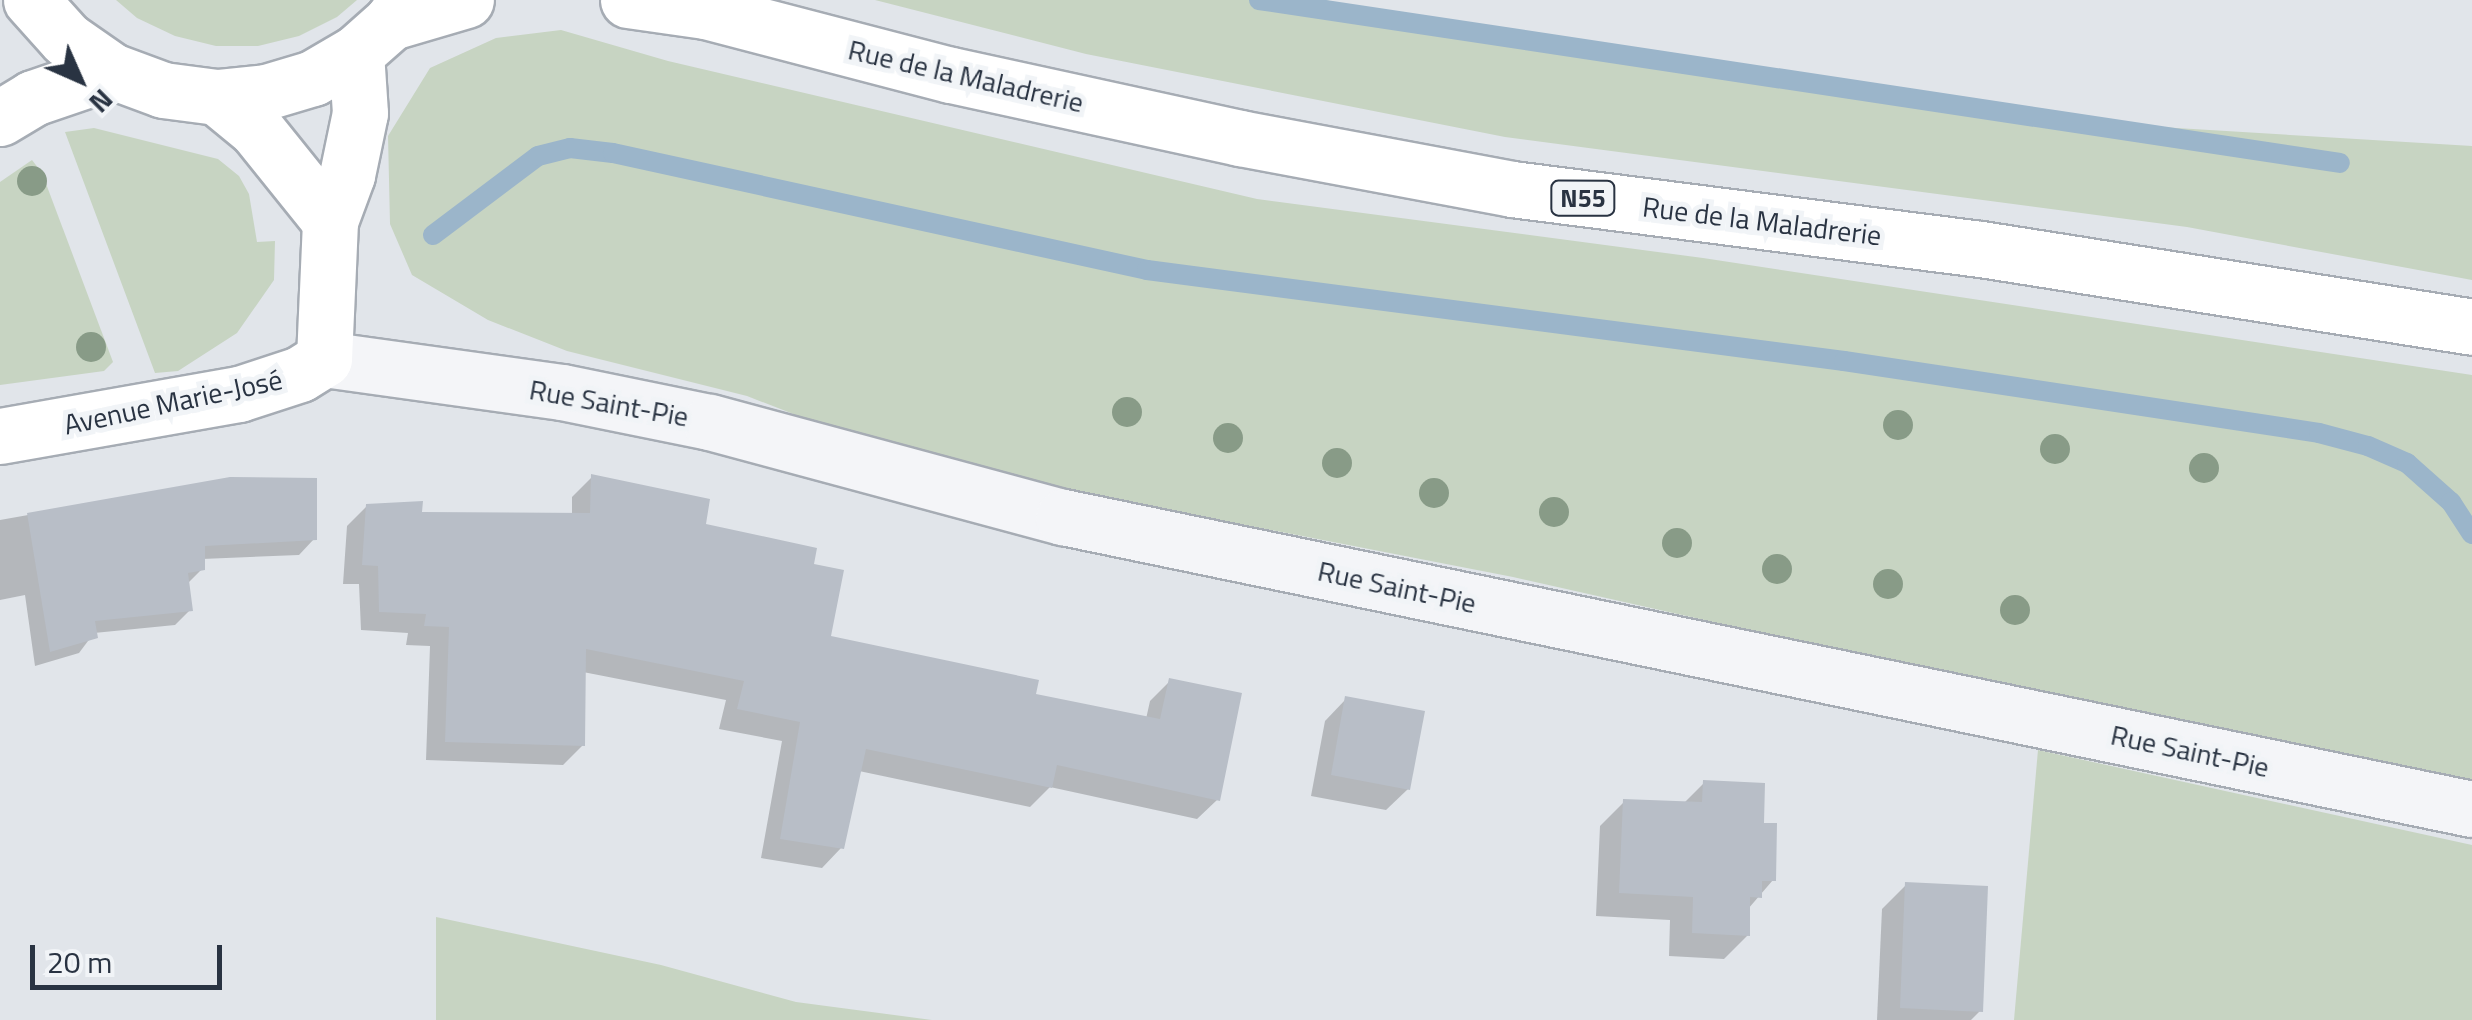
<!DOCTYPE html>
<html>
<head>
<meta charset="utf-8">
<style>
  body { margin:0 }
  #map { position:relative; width:2472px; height:1020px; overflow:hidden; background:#e1e5ea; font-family:"Titillium Web",sans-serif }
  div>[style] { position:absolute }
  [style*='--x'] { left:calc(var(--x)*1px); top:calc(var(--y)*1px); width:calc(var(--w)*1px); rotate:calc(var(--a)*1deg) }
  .green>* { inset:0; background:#c7d4c2 }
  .shadow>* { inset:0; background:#0003 }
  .stream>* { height:20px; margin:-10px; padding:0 10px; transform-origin:10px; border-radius:10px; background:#9bb5ca }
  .building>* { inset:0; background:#b8bec7 }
  .roads { filter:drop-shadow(2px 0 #a6acb4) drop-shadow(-2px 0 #a6acb4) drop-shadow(0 2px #a6acb4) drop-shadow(0 -2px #a6acb4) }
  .street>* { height:55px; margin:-27.5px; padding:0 27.5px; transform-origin:27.5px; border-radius:27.5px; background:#f4f5f8 }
  .secondary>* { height:55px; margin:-27.5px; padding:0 27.5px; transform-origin:27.5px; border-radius:27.5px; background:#fff }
  .primary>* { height:55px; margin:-27.5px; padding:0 27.5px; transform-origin:27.5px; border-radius:27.5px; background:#fff }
  .trees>* { width:30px; height:30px; margin:-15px; border-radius:50%; background:#889b87 }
  span { translate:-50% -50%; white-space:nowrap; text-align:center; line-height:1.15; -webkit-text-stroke:10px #f1f4f7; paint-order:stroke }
  .shield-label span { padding:2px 8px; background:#f1f4f7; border:2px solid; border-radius:8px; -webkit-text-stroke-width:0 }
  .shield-label { font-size:25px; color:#293342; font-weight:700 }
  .street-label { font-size:28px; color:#293342 }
  .north { position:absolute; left:30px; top:30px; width:100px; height:100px; -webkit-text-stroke:8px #f1f4f7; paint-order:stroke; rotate:135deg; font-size:28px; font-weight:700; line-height:40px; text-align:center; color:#293342 }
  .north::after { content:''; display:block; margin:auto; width:35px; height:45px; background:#293342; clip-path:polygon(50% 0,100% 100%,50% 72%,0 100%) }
  .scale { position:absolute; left:30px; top:945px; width:192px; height:45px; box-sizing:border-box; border:5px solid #293342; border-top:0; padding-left:12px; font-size:30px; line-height:35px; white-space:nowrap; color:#293342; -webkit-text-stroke:8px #f1f4f7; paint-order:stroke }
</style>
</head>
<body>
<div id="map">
  <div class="green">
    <i style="clip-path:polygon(116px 0,357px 0,337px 17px,299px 36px,258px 46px,216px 46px,175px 36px,137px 18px)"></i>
    <i style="clip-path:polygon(875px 0,1325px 0,1381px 12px,2160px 127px,2472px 146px,2472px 280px,2187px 227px,1505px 137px,1086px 54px)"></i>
    <i style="clip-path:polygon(561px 30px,668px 61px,1257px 199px,1703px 258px,2472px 375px,2472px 782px,1932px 671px,1513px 577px,911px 460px,747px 396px,567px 351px,488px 320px,412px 275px,390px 224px,388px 136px,430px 68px,496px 38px)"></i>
    <i style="clip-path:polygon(94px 128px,218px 159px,239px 176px,249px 194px,257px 242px,275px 241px,274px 280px,237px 333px,178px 371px,155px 373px,65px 132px)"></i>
    <i style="clip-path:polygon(32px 160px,42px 173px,113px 362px,104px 371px,0 385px,0 182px)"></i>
    <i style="clip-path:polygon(2038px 750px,2472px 845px,2472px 1020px,2014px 1020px)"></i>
    <i style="clip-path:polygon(436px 917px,661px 965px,796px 1002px,932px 1020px,436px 1020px)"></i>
  </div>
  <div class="shadow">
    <i style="clip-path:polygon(592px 477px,703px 526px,811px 566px,828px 638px,1033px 696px,1146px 719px,1150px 701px,1170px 681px,1217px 800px,1197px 819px,1050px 787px,1030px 807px,859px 771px,841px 848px,822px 868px,761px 858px,782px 741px,719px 729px,726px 700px,583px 672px,583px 745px,563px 765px,426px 760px,430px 646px,406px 645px,408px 633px,361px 630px,359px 584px,343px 584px,347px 526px,367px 506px,419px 514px,572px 516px,572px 497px)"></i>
    <i style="clip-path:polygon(231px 479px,314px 539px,299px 555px,202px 559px,202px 569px,187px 584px,190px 610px,175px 625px,94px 633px,79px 653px,35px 666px,25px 595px,0 600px,0 520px)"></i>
    <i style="clip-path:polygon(1346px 699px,1408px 789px,1386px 810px,1311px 796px,1325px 721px)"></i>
    <i style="clip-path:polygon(1704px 783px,1761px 825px,1773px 880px,1748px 909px,1748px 935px,1724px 959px,1669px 956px,1670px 920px,1596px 916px,1600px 826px,1624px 802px,1683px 804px)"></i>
    <i style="clip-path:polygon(1906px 885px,1980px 1011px,1971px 1020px,1877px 1020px,1882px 909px)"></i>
  </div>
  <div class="stream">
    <i style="--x:1259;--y:0;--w:1093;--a:8.57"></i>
    <i style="--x:433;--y:235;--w:131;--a:-37"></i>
    <i style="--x:538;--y:156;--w:33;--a:-14"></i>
    <i style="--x:570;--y:148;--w:43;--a:6.6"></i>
    <i style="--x:613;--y:153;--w:547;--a:12.36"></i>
    <i style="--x:1147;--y:270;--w:703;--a:7.44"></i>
    <i style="--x:1844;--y:361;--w:480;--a:8.6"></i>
    <i style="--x:2319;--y:433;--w:51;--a:14.9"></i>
    <i style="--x:2368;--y:446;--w:43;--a:23.6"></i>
    <i style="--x:2407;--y:463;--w:59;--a:41.6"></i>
    <i style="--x:2451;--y:502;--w:38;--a:57"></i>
  </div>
  <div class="building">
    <i style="clip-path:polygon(591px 474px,710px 499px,706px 524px,817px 548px,814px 564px,844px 570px,831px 636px,1039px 680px,1036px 694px,1160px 719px,1169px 678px,1242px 693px,1220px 801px,1057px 765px,1052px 788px,866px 749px,844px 849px,780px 839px,800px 722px,737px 709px,744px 681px,586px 649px,585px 746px,445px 742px,449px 627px,424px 626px,426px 614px,379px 612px,378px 566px,362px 565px,366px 504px,423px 501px,422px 512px,590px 513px)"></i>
    <i style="clip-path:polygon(230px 477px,317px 478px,317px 540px,205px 546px,205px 570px,188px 573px,193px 611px,95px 621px,98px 638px,50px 652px,27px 513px)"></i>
    <i style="clip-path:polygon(1345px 696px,1425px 711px,1410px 790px,1331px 775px)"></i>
    <i style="clip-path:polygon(1703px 780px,1765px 783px,1764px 823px,1777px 823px,1776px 881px,1762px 881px,1762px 898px,1750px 897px,1750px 936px,1692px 933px,1693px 897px,1619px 893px,1623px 799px,1702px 802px)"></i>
    <i style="clip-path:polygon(1905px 882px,1988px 886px,1983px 1012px,1900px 1008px)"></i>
  </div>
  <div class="roads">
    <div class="street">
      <i style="--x:324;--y:359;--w:240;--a:7.9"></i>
      <i style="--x:562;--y:392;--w:151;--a:11.5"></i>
      <i style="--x:710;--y:422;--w:366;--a:15.1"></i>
      <i style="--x:1063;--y:517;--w:1439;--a:11.71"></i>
    </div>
    <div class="secondary">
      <i style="--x:217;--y:97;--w:50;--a:39.4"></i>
      <i style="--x:256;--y:129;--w:118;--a:51.2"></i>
      <i style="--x:0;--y:436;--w:243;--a:-10"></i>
      <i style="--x:239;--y:394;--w:64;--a:-18.2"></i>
      <i style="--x:300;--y:374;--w:28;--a:-32"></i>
      <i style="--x:324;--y:359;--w:138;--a:-87.5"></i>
      <i style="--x:330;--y:221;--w:49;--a:-69.7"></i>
      <i style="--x:347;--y:175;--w:63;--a:-78.2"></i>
      <i style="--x:360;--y:113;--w:60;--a:-93.8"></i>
    </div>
    <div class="primary">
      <i style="--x:31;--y:0;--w:52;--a:48.1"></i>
      <i style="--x:66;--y:39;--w:56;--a:34.8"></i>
      <i style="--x:112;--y:71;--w:54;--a:20.4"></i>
      <i style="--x:163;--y:90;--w:54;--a:7.4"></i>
      <i style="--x:217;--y:97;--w:49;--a:-5.8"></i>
      <i style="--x:266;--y:92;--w:49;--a:-16.6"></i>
      <i style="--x:313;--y:78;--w:50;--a:-30.2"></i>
      <i style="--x:356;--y:53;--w:47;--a:-41.5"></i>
      <i style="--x:391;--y:22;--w:27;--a:-54"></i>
      <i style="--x:628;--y:0;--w:78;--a:8.1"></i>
      <i style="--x:705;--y:11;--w:254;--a:14.6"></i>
      <i style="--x:951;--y:75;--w:296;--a:12.3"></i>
      <i style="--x:1240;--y:138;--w:277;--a:10.6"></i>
      <i style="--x:1512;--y:189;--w:473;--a:7.3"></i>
      <i style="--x:1981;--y:249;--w:497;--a:9"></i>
      <i style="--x:391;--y:22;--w:78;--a:-16.3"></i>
      <i style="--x:0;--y:118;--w:39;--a:-31"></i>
      <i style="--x:33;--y:98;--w:83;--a:-18.9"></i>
    </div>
  </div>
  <div class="trees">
    <i style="left:32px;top:181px"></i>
    <i style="left:91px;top:347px"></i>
    <i style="left:1127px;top:412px"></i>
    <i style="left:1898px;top:425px"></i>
    <i style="left:1228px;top:438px"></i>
    <i style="left:2055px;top:449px"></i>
    <i style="left:1337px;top:463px"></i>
    <i style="left:2204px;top:468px"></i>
    <i style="left:1434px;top:493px"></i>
    <i style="left:1554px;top:512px"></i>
    <i style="left:1677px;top:543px"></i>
    <i style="left:1777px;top:569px"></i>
    <i style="left:1888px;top:584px"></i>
    <i style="left:2015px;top:610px"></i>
  </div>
  <div class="shield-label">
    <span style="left:1583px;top:198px">N55</span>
  </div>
  <div class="street-label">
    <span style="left:966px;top:76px;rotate:13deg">Rue de la Maladrerie</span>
    <span style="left:1762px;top:221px;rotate:7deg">Rue de la Maladrerie</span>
    <span style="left:173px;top:402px;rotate:-12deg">Avenue Marie-José</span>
    <span style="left:609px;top:403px;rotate:10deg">Rue Saint-Pie</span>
    <span style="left:1397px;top:587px;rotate:12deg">Rue Saint-Pie</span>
    <span style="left:2190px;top:751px;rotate:12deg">Rue Saint-Pie</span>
  </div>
  <div class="north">N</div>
  <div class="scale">20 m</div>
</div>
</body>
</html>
